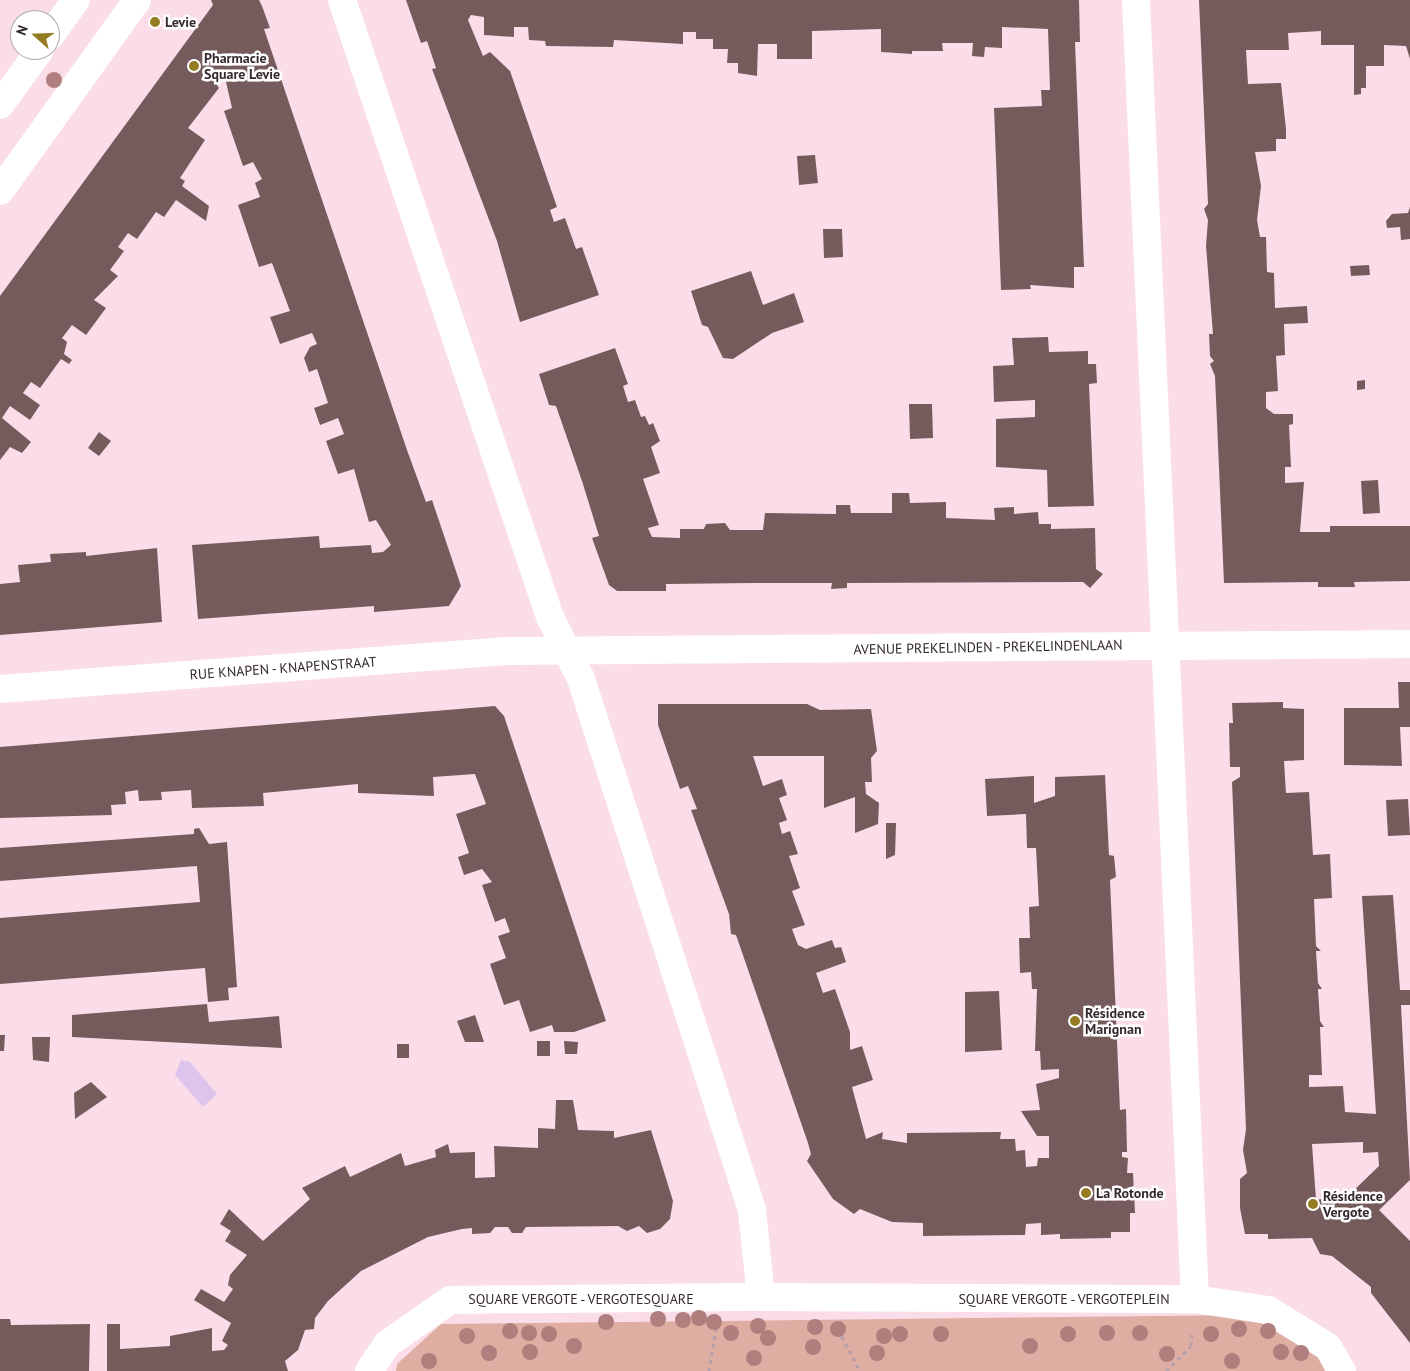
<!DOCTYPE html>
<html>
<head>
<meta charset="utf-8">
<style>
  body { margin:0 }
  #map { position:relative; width:1410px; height:1371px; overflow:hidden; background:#fbdde9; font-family:"PT Sans",sans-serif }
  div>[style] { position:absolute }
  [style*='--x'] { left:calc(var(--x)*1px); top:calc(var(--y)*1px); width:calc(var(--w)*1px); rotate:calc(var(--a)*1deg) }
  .green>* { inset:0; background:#dfaea3 }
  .water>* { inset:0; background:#ddc4ed }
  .building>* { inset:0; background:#765b5d }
  .path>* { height:3px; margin-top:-1.5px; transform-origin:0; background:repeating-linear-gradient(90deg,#b79fa9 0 4px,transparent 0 8px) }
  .street>* { height:28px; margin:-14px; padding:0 14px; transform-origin:14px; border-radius:14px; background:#fff }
  .secondary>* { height:28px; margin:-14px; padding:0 14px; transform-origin:14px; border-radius:14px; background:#fff }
  .trees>* { width:16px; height:16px; margin:-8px; border-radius:50%; background:#af7e7d }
  .dots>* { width:14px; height:14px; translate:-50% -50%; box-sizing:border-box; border:2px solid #fff; border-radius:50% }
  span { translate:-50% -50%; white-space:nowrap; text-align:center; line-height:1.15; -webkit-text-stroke:5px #fff; paint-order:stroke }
  .poi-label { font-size:14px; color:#34292e; font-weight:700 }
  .left { translate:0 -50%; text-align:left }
  .street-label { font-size:14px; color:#34292e }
  .north { position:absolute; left:10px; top:10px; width:50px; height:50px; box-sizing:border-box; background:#fff; border:1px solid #aea9ab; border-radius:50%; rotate:290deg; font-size:14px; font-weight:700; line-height:20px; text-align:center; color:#34292e }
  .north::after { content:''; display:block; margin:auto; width:18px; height:22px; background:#957c23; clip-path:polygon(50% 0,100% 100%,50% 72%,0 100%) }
</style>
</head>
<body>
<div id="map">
  <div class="green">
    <i style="clip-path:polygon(1250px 1315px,1317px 1355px,1325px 1371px,396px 1371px,397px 1364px,441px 1324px)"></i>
  </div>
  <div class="water">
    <i style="clip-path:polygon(181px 1060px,190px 1062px,217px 1094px,203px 1107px,175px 1075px)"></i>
  </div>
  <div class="building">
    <i style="clip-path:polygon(211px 0,259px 0,262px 6px,270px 28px,264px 29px,407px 450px,426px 502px,432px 500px,461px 586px,449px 606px,374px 612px,374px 606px,198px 619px,192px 545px,319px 536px,320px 548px,371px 545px,372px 553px,383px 552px,391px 545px,376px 520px,369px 522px,354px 469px,338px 474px,326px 441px,344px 434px,338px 418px,320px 425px,314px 408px,328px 403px,317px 369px,309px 372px,304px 358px,310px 347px,317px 344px,312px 333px,280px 344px,270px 317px,290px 311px,272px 263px,259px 267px,238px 205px,260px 197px,255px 183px,262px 179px,253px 162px,243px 166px,224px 111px,232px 108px,223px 69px,215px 82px,219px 88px,188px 128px,205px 140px,180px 178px,185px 181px,182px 186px,209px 206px,206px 221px,176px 200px,164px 217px,156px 212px,137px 239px,128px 233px,118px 247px,124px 251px,110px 270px,118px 276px,94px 300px,106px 308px,86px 335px,72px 325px,62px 338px,67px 342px,64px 354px,72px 360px,69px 364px,61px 359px,40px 388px,31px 382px,23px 393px,40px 405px,30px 420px,10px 406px,2px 418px,31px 442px,22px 453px,10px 447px,0 460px,0 296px,213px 5px)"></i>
    <i style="clip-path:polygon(406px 0,1079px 0,1080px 42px,1075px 42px,1084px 267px,1074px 267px,1074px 288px,1030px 285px,1031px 289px,1001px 290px,994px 108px,1042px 106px,1041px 90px,1050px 90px,1048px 29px,1002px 27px,1002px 48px,985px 47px,984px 57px,972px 56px,973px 43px,942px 43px,943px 51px,912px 51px,912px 54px,881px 52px,881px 29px,812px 31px,812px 59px,777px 59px,777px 44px,758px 44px,757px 76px,738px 73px,738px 63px,727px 63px,728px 49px,713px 49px,713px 39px,696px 39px,696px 32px,683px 32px,683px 44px,614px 40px,613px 47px,546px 46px,545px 41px,529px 40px,528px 27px,514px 27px,514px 37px,484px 35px,484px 17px,471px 15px,468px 20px,483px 56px,490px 52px,510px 71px,557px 207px,550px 210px,554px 222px,565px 218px,576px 249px,582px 247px,599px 295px,520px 322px,497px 241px,432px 69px,436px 68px,427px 41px,421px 43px)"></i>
    <i style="clip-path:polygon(1199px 0,1410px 0,1410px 59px,1406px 46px,1384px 45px,1384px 66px,1366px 66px,1366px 88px,1361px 88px,1361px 94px,1354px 95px,1354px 45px,1321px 45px,1321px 31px,1288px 33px,1289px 50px,1246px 50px,1248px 84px,1281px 83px,1286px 129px,1286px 139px,1276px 139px,1276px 151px,1255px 152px,1261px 186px,1257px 220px,1260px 237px,1266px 237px,1267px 272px,1274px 273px,1275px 308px,1307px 306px,1308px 323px,1284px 324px,1285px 355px,1276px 356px,1278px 391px,1266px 392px,1266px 408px,1274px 414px,1293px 414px,1293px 424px,1289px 425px,1291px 467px,1285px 467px,1285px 483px,1304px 482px,1300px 532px,1330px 532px,1330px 526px,1410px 526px,1410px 581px,1354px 582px,1355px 587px,1318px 587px,1318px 582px,1224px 583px,1215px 376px,1210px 364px,1214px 361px,1210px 356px,1209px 334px,1213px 334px,1206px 246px,1208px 220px,1204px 209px,1208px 204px)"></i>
    <i style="clip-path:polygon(815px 155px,818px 183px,799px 185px,797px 156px)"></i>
    <i style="clip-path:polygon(1410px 207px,1410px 239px,1401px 240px,1400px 227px,1387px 228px,1386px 221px,1392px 214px,1408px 213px)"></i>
    <i style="clip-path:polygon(823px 229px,842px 229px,843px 257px,824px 258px)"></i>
    <i style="clip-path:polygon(1369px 265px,1370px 275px,1351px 276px,1350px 266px)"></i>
    <i style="clip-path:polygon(751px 271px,763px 305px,794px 293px,804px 322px,772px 333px,733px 359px,723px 358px,708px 327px,702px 325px,691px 291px)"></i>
    <i style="clip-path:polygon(1048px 337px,1049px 352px,1088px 351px,1088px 364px,1096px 364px,1097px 383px,1089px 384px,1094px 506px,1048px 507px,1047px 470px,996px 467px,996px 419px,1035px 417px,1035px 400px,994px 402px,993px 366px,1014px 365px,1012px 338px)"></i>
    <i style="clip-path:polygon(615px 348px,628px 384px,623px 386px,628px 402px,635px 400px,641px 417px,645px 416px,649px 425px,653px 423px,660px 441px,651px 447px,660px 473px,643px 479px,659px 525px,648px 528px,652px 537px,680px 538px,680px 529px,704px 529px,706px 524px,725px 523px,730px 530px,763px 530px,765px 513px,836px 514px,836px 505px,850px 505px,851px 513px,892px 513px,892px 493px,909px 493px,910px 503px,946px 502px,946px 518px,995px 520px,994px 508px,1014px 507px,1014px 514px,1038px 512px,1039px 524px,1051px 524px,1051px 529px,1095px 528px,1096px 569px,1103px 574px,1090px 588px,1083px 582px,847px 583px,847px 588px,831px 589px,832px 583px,754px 583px,666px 584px,666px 591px,617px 591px,609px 585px,592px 538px,599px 536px,582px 481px,556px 406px,549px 405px,539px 374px)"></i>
    <i style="clip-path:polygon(1365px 380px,1365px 389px,1357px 390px,1357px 381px)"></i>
    <i style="clip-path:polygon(909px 404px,932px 404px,933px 438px,910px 439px)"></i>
    <i style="clip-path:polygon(99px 432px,111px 441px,99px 456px,88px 448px)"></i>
    <i style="clip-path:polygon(1378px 480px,1380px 513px,1363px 514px,1361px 481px)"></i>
    <i style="clip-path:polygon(157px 548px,162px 622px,0 635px,0 584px,20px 582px,18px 565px,51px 562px,50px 554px,86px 552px,86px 556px)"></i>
    <i style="clip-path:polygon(1398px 682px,1410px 682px,1410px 727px,1400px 727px,1402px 766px,1344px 765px,1344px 708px,1399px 708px)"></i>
    <i style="clip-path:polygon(evenodd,1283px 702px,1283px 708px,1304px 709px,1304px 760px,1284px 761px,1286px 793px,1309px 792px,1313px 855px,1330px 854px,1332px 898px,1314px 899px,1316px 946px,1321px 951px,1316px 951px,1318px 983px,1322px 989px,1318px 989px,1320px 1021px,1324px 1027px,1320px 1027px,1322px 1075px,1309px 1075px,1309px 1087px,1343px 1086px,1345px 1112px,1376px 1114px,1362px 896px,1393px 895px,1400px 990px,1410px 990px,1410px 1005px,1401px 1005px,1410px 1180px,1379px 1210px,1410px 1241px,1410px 1343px,1371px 1293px,1371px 1287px,1332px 1256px,1320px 1254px,1312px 1238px,1268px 1239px,1268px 1234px,1245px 1234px,1240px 1208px,1240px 1179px,1247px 1173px,1243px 1150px,1246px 1129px,1232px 782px,1240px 777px,1240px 767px,1230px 767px,1229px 723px,1233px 723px,1232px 703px,1283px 702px,1363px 1142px,1363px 1153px,1378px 1152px,1379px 1166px,1349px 1195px,1316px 1200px,1312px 1144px,1363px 1142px)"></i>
    <i style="clip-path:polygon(658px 704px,807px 704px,820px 710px,871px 709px,877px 751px,871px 758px,872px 782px,865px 782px,866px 794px,879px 803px,878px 824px,855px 833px,855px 797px,824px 808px,824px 756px,753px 756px,763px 786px,782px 779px,787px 795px,779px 798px,787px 820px,779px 823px,782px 834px,790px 831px,798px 854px,789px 856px,800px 888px,792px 891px,805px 925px,792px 929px,798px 945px,806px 949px,832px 940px,835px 948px,841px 947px,846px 962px,816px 973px,823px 993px,835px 989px,850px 1032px,850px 1050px,862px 1046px,873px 1080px,852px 1087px,866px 1139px,883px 1132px,882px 1139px,907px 1143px,907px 1133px,1001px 1132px,1000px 1139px,1015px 1139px,1016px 1151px,1025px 1150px,1026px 1167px,1037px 1166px,1038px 1158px,1049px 1158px,1049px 1136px,1037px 1136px,1021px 1111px,1040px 1110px,1036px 1084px,1059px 1078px,1059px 1069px,1041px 1070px,1040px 1051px,1035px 1051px,1037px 989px,1032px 989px,1031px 972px,1020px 973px,1019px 938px,1030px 938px,1029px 907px,1039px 906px,1036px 848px,1027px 848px,1026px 814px,987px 816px,985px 779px,1034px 776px,1034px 803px,1055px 796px,1055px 777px,1105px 775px,1109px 855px,1114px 856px,1116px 877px,1110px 880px,1120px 1110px,1126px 1109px,1127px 1152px,1122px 1152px,1122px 1157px,1128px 1158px,1127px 1173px,1133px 1173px,1135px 1213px,1130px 1213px,1130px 1232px,1111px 1232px,1111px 1238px,1060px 1239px,1060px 1234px,1041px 1235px,1041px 1223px,1026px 1224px,1025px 1235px,923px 1236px,923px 1223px,892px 1222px,860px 1209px,854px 1214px,833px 1199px,807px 1161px,811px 1154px,808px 1143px,736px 935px,731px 934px,729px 914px,691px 810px,697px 809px,688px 786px,680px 789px,658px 725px)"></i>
    <i style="clip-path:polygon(495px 706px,504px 716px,606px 1021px,574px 1032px,554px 1032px,552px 1025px,530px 1032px,519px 1000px,504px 1005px,490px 964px,506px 958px,498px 936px,510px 932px,505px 918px,495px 922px,482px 885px,492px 882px,482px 869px,464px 875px,458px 857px,469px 853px,456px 814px,486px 804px,475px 774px,433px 777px,434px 796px,358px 793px,358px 784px,263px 793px,264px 806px,192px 808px,191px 790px,161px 792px,162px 800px,139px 801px,138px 790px,125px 792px,126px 804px,111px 805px,112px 815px,0 818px,0 747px)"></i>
    <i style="clip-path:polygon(1408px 799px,1410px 835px,1388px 836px,1386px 800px)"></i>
    <i style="clip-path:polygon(886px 823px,896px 823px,895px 855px,886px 859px)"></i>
    <i style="clip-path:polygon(199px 828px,209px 844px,227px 842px,237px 987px,228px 988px,229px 1000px,208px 1002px,205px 968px,0 984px,0 918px,200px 902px,197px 866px,0 881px,0 848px,194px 834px,194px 829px)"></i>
    <i style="clip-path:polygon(999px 991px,1002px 1050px,965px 1052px,965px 992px)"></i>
    <i style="clip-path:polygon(207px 1004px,209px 1022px,279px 1016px,282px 1048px,72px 1037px,72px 1015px)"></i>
    <i style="clip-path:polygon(475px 1015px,484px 1042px,465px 1042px,457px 1021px)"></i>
    <i style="clip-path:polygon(0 1035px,5px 1035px,4px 1051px,0 1051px)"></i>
    <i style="clip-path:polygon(32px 1037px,50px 1037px,49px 1062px,33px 1060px)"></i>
    <i style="clip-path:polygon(537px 1041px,550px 1041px,550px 1056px,537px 1056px)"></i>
    <i style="clip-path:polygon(564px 1041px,578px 1042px,577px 1054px,565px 1054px)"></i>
    <i style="clip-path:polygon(397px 1044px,409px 1044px,409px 1058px,397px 1058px)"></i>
    <i style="clip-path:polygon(91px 1082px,107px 1097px,75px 1119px,74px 1093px)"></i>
    <i style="clip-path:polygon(556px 1100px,573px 1100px,578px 1130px,614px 1131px,614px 1138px,651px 1130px,673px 1201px,670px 1219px,660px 1229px,647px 1233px,639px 1226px,627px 1231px,618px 1226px,526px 1227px,522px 1233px,512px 1233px,508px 1227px,495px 1227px,490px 1233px,472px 1234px,472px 1228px,462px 1229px,428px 1237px,361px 1271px,328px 1301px,315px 1318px,314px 1329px,305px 1330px,298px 1350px,285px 1361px,288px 1371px,107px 1371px,107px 1324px,120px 1324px,120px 1349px,170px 1346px,170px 1336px,212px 1328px,212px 1351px,224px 1350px,228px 1345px,222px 1341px,231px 1323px,194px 1300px,201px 1289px,224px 1302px,233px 1289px,228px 1285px,230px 1275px,247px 1255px,225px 1241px,231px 1231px,220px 1224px,229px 1209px,263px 1241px,310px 1199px,302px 1188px,345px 1166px,350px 1177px,401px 1153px,405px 1166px,436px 1157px,435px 1150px,448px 1144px,450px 1153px,475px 1152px,475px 1178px,495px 1177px,494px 1146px,538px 1148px,538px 1128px,555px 1129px)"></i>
    <i style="clip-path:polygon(0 1319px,10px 1319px,11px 1325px,90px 1324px,89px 1371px,0 1371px)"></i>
  </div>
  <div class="path">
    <i style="--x:838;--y:1329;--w:47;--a:62.4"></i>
    <i style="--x:709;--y:1371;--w:43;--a:-80.5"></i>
    <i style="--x:1166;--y:1371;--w:35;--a:-45"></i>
    <i style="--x:1191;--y:1346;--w:16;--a:-86"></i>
  </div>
  <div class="street">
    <i style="--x:342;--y:0;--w:651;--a:71.37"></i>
    <i style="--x:550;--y:617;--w:69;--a:63.4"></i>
    <i style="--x:581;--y:679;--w:558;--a:72.15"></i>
    <i style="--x:752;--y:1210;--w:87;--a:84.1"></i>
    <i style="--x:1136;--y:0;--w:1300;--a:87.4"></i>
    <i style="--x:0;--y:689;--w:508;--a:-4.29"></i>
    <i style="--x:507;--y:651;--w:903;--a:-0.44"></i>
    <i style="--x:369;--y:1371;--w:32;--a:-56"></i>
    <i style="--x:387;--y:1344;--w:77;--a:-34.9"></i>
    <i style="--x:450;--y:1300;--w:311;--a:-0.6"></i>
    <i style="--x:761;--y:1297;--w:434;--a:0.3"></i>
    <i style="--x:1195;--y:1299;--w:74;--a:8.6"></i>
    <i style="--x:1268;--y:1310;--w:70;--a:31.7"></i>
    <i style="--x:1328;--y:1347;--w:28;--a:60"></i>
  </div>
  <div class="secondary">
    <i style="--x:50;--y:36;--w:44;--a:-54.2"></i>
    <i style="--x:0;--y:105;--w:68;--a:-54"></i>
    <i style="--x:0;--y:191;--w:235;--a:-54.3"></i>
  </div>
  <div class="trees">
    <i style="left:54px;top:80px"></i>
    <i style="left:699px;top:1318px"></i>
    <i style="left:658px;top:1319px"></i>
    <i style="left:683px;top:1320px"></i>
    <i style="left:606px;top:1322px"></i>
    <i style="left:714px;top:1322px"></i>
    <i style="left:758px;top:1326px"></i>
    <i style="left:815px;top:1327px"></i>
    <i style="left:838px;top:1329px"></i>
    <i style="left:1239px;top:1329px"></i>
    <i style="left:510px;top:1331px"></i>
    <i style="left:1268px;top:1331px"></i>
    <i style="left:529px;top:1333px"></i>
    <i style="left:731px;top:1333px"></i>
    <i style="left:1107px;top:1333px"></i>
    <i style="left:1140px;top:1333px"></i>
    <i style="left:549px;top:1334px"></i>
    <i style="left:900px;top:1334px"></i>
    <i style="left:941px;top:1334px"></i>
    <i style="left:1068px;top:1334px"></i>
    <i style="left:1211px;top:1334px"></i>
    <i style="left:467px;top:1336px"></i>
    <i style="left:884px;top:1336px"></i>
    <i style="left:768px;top:1338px"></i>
    <i style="left:574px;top:1346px"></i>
    <i style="left:1030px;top:1346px"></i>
    <i style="left:813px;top:1347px"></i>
    <i style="left:530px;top:1352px"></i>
    <i style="left:1281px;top:1352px"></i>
    <i style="left:489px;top:1353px"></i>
    <i style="left:877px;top:1353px"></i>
    <i style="left:1301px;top:1353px"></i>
    <i style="left:1167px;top:1354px"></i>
    <i style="left:754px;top:1358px"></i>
    <i style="left:429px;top:1361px"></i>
    <i style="left:1232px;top:1361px"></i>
  </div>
  <div class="dots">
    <i style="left:155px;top:22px;background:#957c23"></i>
    <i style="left:194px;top:66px;background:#957c23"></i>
    <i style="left:1075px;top:1021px;background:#957c23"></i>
    <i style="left:1086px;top:1193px;background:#957c23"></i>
    <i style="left:1313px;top:1204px;background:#957c23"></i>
  </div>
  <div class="poi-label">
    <span class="left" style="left:165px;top:22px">Levie</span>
    <span class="left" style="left:204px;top:66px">Pharmacie<br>Square Levie</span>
    <span class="left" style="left:1085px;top:1021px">Résidence<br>Marignan</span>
    <span class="left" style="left:1096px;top:1193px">La Rotonde</span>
    <span class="left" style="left:1323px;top:1204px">Résidence<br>Vergote</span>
  </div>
  <div class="street-label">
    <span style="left:988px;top:647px;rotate:-1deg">AVENUE PREKELINDEN - PREKELINDENLAAN</span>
    <span style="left:283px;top:668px;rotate:-4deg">RUE KNAPEN - KNAPENSTRAAT</span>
    <span style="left:581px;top:1299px">SQUARE VERGOTE - VERGOTESQUARE</span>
    <span style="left:1064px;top:1299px">SQUARE VERGOTE - VERGOTEPLEIN</span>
  </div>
  <div class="north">N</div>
</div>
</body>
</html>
